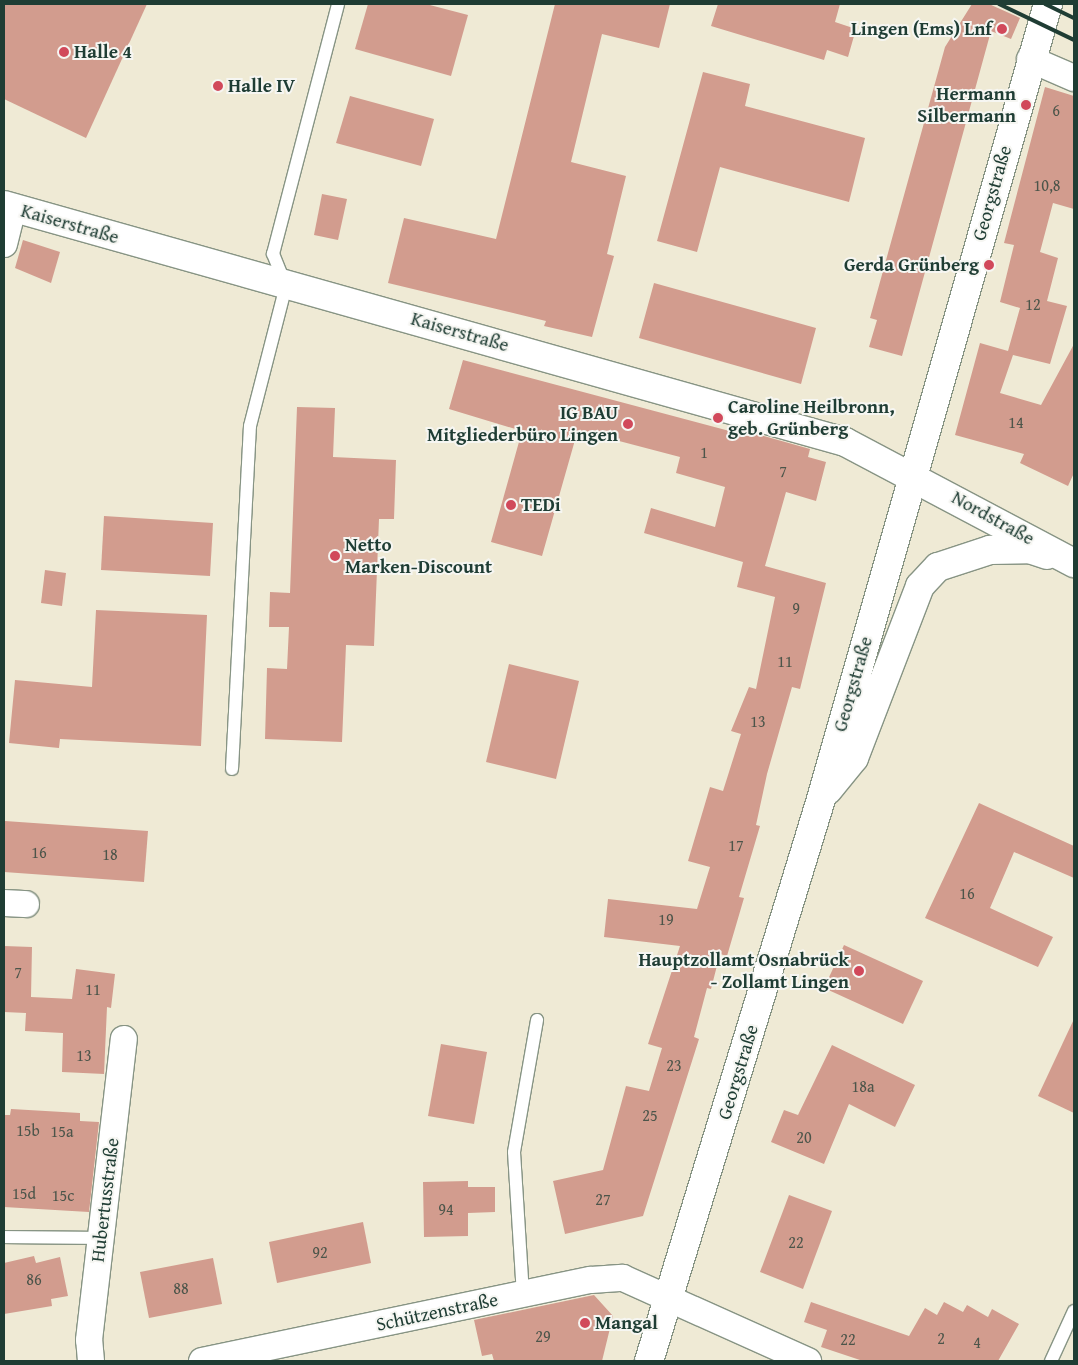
<!DOCTYPE html>
<html>
<head>
<meta charset="utf-8">
<style>
  body { margin:0 }
  #map { position:relative; width:1078px; height:1365px; overflow:hidden; background:#efead5; font-family:"Gentium Book Plus",serif }
  div>[style] { position:absolute }
  [style*='--x'] { left:calc(var(--x)*1px); top:calc(var(--y)*1px); width:calc(var(--w)*1px); rotate:calc(var(--a)*1deg) }
  .building>* { inset:0; background:#d29c8e }
  .roads { filter:drop-shadow(1px 0 #879484) drop-shadow(-1px 0 #879484) drop-shadow(0 1px #879484) drop-shadow(0 -1px #879484) }
  .lane>* { height:12px; margin:-6px; padding:0 6px; transform-origin:6px; border-radius:6px; background:#fff }
  .street>* { height:26px; margin:-13px; padding:0 13px; transform-origin:13px; border-radius:13px; background:#fff }
  .secondary>* { height:28px; margin:-14px; padding:0 14px; transform-origin:14px; border-radius:14px; background:#fff }
  .rail>* { height:4px; margin:-2px; padding:0 2px; transform-origin:2px; border-radius:2px; background:#1f3d34 }
  .dots>* { width:14px; height:14px; translate:-50% -50%; box-sizing:border-box; border:2px solid #f6f6f2; border-radius:50% }
  span { translate:-50% -50%; white-space:nowrap; text-align:center; line-height:1.15; -webkit-text-stroke:4px #f6f6f2; paint-order:stroke }
  .number-label { font-size:16px; color:#4c554a }
  .number-label span { -webkit-text-stroke-width:0 }
  .poi-label { font-size:19px; color:#1f3d34; font-weight:700 }
  .right { translate:-100% -50%; text-align:right }
  .left { translate:0 -50%; text-align:left }
  .street-label { font-size:19px; color:#1f3d34 }
  .frame { position:absolute; inset:0; border:5px solid #1f3d34; pointer-events:none }
</style>
</head>
<body>
<div id="map">
  <div class="building">
    <i style="clip-path:polygon(4px 4px,147px 4px,86px 138px,4px 99px)"></i>
    <i style="clip-path:polygon(368px 4px,426px 4px,468px 15px,451px 76px,355px 49px)"></i>
    <i style="clip-path:polygon(555px 4px,670px 4px,659px 48px,602px 34px,571px 162px,626px 176px,607px 254px,614px 256px,592px 337px,544px 326px,546px 321px,388px 283px,404px 218px,496px 239px)"></i>
    <i style="clip-path:polygon(718px 4px,840px 4px,835px 22px,856px 29px,848px 57px,827px 50px,824px 60px,711px 26px)"></i>
    <i style="clip-path:polygon(972px 4px,989px 4px,1020px 18px,1011px 39px,991px 31px,902px 356px,869px 347px,877px 320px,870px 318px,945px 47px)"></i>
    <i style="clip-path:polygon(703px 72px,750px 84px,745px 106px,865px 138px,849px 202px,720px 167px,697px 252px,657px 241px)"></i>
    <i style="clip-path:polygon(1045px 87px,1074px 96px,1074px 209px,1053px 203px,1040px 252px,1058px 258px,1047px 301px,1067px 306px,1050px 364px,1013px 355px,1000px 393px,1041px 405px,1074px 344px,1074px 473px,1068px 486px,1020px 463px,1024px 454px,955px 435px,980px 343px,1008px 351px,1020px 308px,1000px 302px,1014px 245px,1004px 243px)"></i>
    <i style="clip-path:polygon(350px 96px,434px 119px,421px 166px,336px 143px)"></i>
    <i style="clip-path:polygon(322px 194px,347px 199px,338px 240px,314px 235px)"></i>
    <i style="clip-path:polygon(23px 240px,60px 252px,51px 283px,15px 268px)"></i>
    <i style="clip-path:polygon(654px 283px,816px 328px,801px 384px,639px 338px)"></i>
    <i style="clip-path:polygon(463px 360px,752px 437px,753px 433px,810px 449px,808px 457px,826px 462px,816px 501px,786px 492px,765px 566px,826px 583px,800px 689px,792px 687px,767px 774px,756px 825px,760px 826px,739px 897px,744px 898px,727px 956px,720px 954px,711px 989px,707px 988px,694px 1037px,699px 1039px,643px 1216px,565px 1234px,553px 1181px,603px 1170px,626px 1086px,649px 1091px,662px 1048px,648px 1044px,680px 946px,604px 937px,608px 899px,697px 909px,710px 867px,688px 861px,710px 787px,723px 791px,741px 734px,731px 731px,749px 687px,756px 689px,775px 597px,737px 587px,743px 562px,644px 533px,651px 508px,715px 527px,725px 487px,676px 473px,680px 457px,581px 431px,577px 433px,542px 556px,491px 542px,522px 431px,449px 409px)"></i>
    <i style="clip-path:polygon(297px 407px,335px 408px,333px 457px,396px 460px,394px 519px,379px 519px,374px 646px,346px 645px,342px 742px,265px 739px,267px 668px,287px 669px,289px 627px,269px 627px,270px 592px,290px 593px)"></i>
    <i style="clip-path:polygon(104px 516px,213px 523px,210px 576px,101px 570px)"></i>
    <i style="clip-path:polygon(45px 570px,66px 573px,62px 606px,41px 603px)"></i>
    <i style="clip-path:polygon(96px 610px,207px 615px,201px 746px,60px 739px,59px 748px,9px 743px,15px 680px,92px 687px)"></i>
    <i style="clip-path:polygon(509px 664px,579px 681px,556px 779px,486px 762px)"></i>
    <i style="clip-path:polygon(979px 803px,1074px 846px,1074px 878px,1014px 852px,990px 908px,1053px 937px,1038px 967px,925px 918px)"></i>
    <i style="clip-path:polygon(5px 821px,148px 831px,144px 882px,4px 872px)"></i>
    <i style="clip-path:polygon(844px 945px,923px 981px,903px 1024px,824px 988px)"></i>
    <i style="clip-path:polygon(4px 946px,32px 947px,31px 997px,72px 999px,76px 969px,115px 974px,111px 1008px,107px 1007px,104px 1074px,62px 1072px,63px 1033px,25px 1031px,26px 1013px,4px 1012px)"></i>
    <i style="clip-path:polygon(1074px 1019px,1074px 1113px,1038px 1096px)"></i>
    <i style="clip-path:polygon(441px 1044px,487px 1052px,474px 1124px,428px 1116px)"></i>
    <i style="clip-path:polygon(832px 1045px,915px 1085px,895px 1127px,849px 1104px,824px 1164px,771px 1142px,784px 1110px,798px 1115px)"></i>
    <i style="clip-path:polygon(11px 1109px,80px 1113px,80px 1121px,99px 1122px,89px 1212px,4px 1207px,4px 1115px,10px 1115px)"></i>
    <i style="clip-path:polygon(468px 1181px,468px 1187px,495px 1187px,495px 1212px,468px 1213px,468px 1236px,424px 1237px,423px 1182px)"></i>
    <i style="clip-path:polygon(789px 1195px,832px 1211px,803px 1289px,760px 1272px)"></i>
    <i style="clip-path:polygon(363px 1222px,371px 1263px,277px 1283px,269px 1242px)"></i>
    <i style="clip-path:polygon(34px 1256px,36px 1263px,60px 1257px,68px 1296px,51px 1299px,52px 1306px,4px 1314px,4px 1263px)"></i>
    <i style="clip-path:polygon(213px 1258px,222px 1304px,149px 1318px,140px 1272px)"></i>
    <i style="clip-path:polygon(594px 1295px,613px 1316px,602px 1361px,494px 1361px,492px 1354px,482px 1356px,474px 1320px)"></i>
    <i style="clip-path:polygon(811px 1302px,909px 1336px,925px 1308px,937px 1315px,944px 1302px,963px 1312px,967px 1305px,988px 1317px,992px 1309px,1019px 1324px,998px 1361px,863px 1361px,821px 1347px,827px 1330px,804px 1322px)"></i>
  </div>
  <div class="roads">
    <div class="lane">
      <i style="--x:232;--y:769;--w:343;--a:-87"></i>
      <i style="--x:250;--y:426;--w:145;--a:-75.6"></i>
      <i style="--x:286;--y:286;--w:35;--a:-112"></i>
      <i style="--x:273;--y:254;--w:258;--a:-75.4"></i>
      <i style="--x:4;--y:1237;--w:96;--a:0.6"></i>
      <i style="--x:523;--y:1295;--w:143;--a:-93.6"></i>
      <i style="--x:514;--y:1152;--w:134;--a:-80.1"></i>
      <i style="--x:1051;--y:1361;--w:55;--a:-65.3"></i>
    </div>
    <div class="street">
      <i style="--x:1030;--y:59;--w:48;--a:23.4"></i>
      <i style="--x:4;--y:244;--w:37;--a:-76"></i>
      <i style="--x:4;--y:903;--w:22;--a:3"></i>
      <i style="--x:91;--y:1361;--w:21;--a:-95"></i>
      <i style="--x:89;--y:1340;--w:303;--a:-83.4"></i>
      <i style="--x:202;--y:1361;--w:397;--a:-11.8"></i>
      <i style="--x:591;--y:1280;--w:32;--a:-4"></i>
      <i style="--x:623;--y:1278;--w:203;--a:24.2"></i>
    </div>
    <div class="secondary">
      <i style="--x:4;--y:205;--w:874;--a:15.74"></i>
      <i style="--x:845;--y:442;--w:259;--a:27.9"></i>
      <i style="--x:828;--y:790;--w:41;--a:-50.9"></i>
      <i style="--x:854;--y:758;--w:184;--a:-69"></i>
      <i style="--x:920;--y:586;--w:26;--a:-47"></i>
      <i style="--x:938;--y:567;--w:55;--a:-18.1"></i>
      <i style="--x:990;--y:550;--w:39;--a:-1"></i>
      <i style="--x:1029;--y:549;--w:19;--a:18"></i>
      <i style="--x:649;--y:1361;--w:588;--a:-72.98"></i>
      <i style="--x:821;--y:799;--w:827;--a:-74.06"></i>
    </div>
  </div>
  <div class="rail">
    <i style="--x:999;--y:4;--w:83;--a:25.6"></i>
    <i style="--x:1045;--y:4;--w:32;--a:26"></i>
  </div>
  <div class="dots">
    <i style="left:1002px;top:29px;background:#d1495b"></i>
    <i style="left:64px;top:52px;background:#d1495b"></i>
    <i style="left:218px;top:86px;background:#d1495b"></i>
    <i style="left:1026px;top:105px;background:#d1495b"></i>
    <i style="left:989px;top:265px;background:#d1495b"></i>
    <i style="left:718px;top:418px;background:#d1495b"></i>
    <i style="left:628px;top:424px;background:#d1495b"></i>
    <i style="left:511px;top:505px;background:#d1495b"></i>
    <i style="left:335px;top:556px;background:#d1495b"></i>
    <i style="left:859px;top:971px;background:#d1495b"></i>
    <i style="left:585px;top:1323px;background:#d1495b"></i>
  </div>
  <div class="number-label">
    <span style="left:1056px;top:110px">6</span>
    <span style="left:1047px;top:185px">10,8</span>
    <span style="left:1033px;top:304px">12</span>
    <span style="left:1016px;top:422px">14</span>
    <span style="left:704px;top:452px">1</span>
    <span style="left:783px;top:471px">7</span>
    <span style="left:796px;top:608px">9</span>
    <span style="left:785px;top:661px">11</span>
    <span style="left:758px;top:721px">13</span>
    <span style="left:736px;top:845px">17</span>
    <span style="left:39px;top:852px">16</span>
    <span style="left:110px;top:854px">18</span>
    <span style="left:967px;top:893px">16</span>
    <span style="left:666px;top:919px">19</span>
    <span style="left:18px;top:972px">7</span>
    <span style="left:93px;top:989px">11</span>
    <span style="left:84px;top:1055px">13</span>
    <span style="left:674px;top:1065px">23</span>
    <span style="left:863px;top:1086px">18a</span>
    <span style="left:650px;top:1115px">25</span>
    <span style="left:28px;top:1130px">15b</span>
    <span style="left:62px;top:1131px">15a</span>
    <span style="left:804px;top:1137px">20</span>
    <span style="left:24px;top:1193px">15d</span>
    <span style="left:63px;top:1195px">15c</span>
    <span style="left:603px;top:1199px">27</span>
    <span style="left:446px;top:1209px">94</span>
    <span style="left:796px;top:1242px">22</span>
    <span style="left:320px;top:1252px">92</span>
    <span style="left:34px;top:1279px">86</span>
    <span style="left:181px;top:1288px">88</span>
    <span style="left:543px;top:1336px">29</span>
    <span style="left:941px;top:1338px">2</span>
    <span style="left:848px;top:1339px">22</span>
    <span style="left:977px;top:1342px">4</span>
  </div>
  <div class="poi-label">
    <span class="right" style="left:992px;top:29px">Lingen (Ems) Lnf</span>
    <span class="left" style="left:74px;top:52px">Halle 4</span>
    <span class="left" style="left:228px;top:86px">Halle IV</span>
    <span class="right" style="left:1016px;top:105px">Hermann<br>Silbermann</span>
    <span class="right" style="left:979px;top:265px">Gerda Grünberg</span>
    <span class="left" style="left:728px;top:418px">Caroline Heilbronn,<br>geb. Grünberg</span>
    <span class="right" style="left:618px;top:424px">IG BAU<br>Mitgliederbüro Lingen</span>
    <span class="left" style="left:521px;top:505px">TEDi</span>
    <span class="left" style="left:345px;top:556px">Netto<br>Marken-Discount</span>
    <span class="right" style="left:849px;top:971px">Hauptzollamt Osnabrück<br>- Zollamt Lingen</span>
    <span class="left" style="left:595px;top:1323px">Mangal</span>
  </div>
  <div class="street-label">
    <span style="left:992px;top:193px;rotate:-74deg">Georgstraße</span>
    <span style="left:70px;top:224px;rotate:16deg">Kaiserstraße</span>
    <span style="left:460px;top:332px;rotate:16deg">Kaiserstraße</span>
    <span style="left:993px;top:518px;rotate:29deg">Nordstraße</span>
    <span style="left:853px;top:684px;rotate:-74deg">Georgstraße</span>
    <span style="left:738px;top:1072px;rotate:-73deg">Georgstraße</span>
    <span style="left:105px;top:1200px;rotate:-83deg">Hubertusstraße</span>
    <span style="left:437px;top:1312px;rotate:-12deg">Schützenstraße</span>
  </div>
  <div class="frame"></div>
</div>
</body>
</html>
